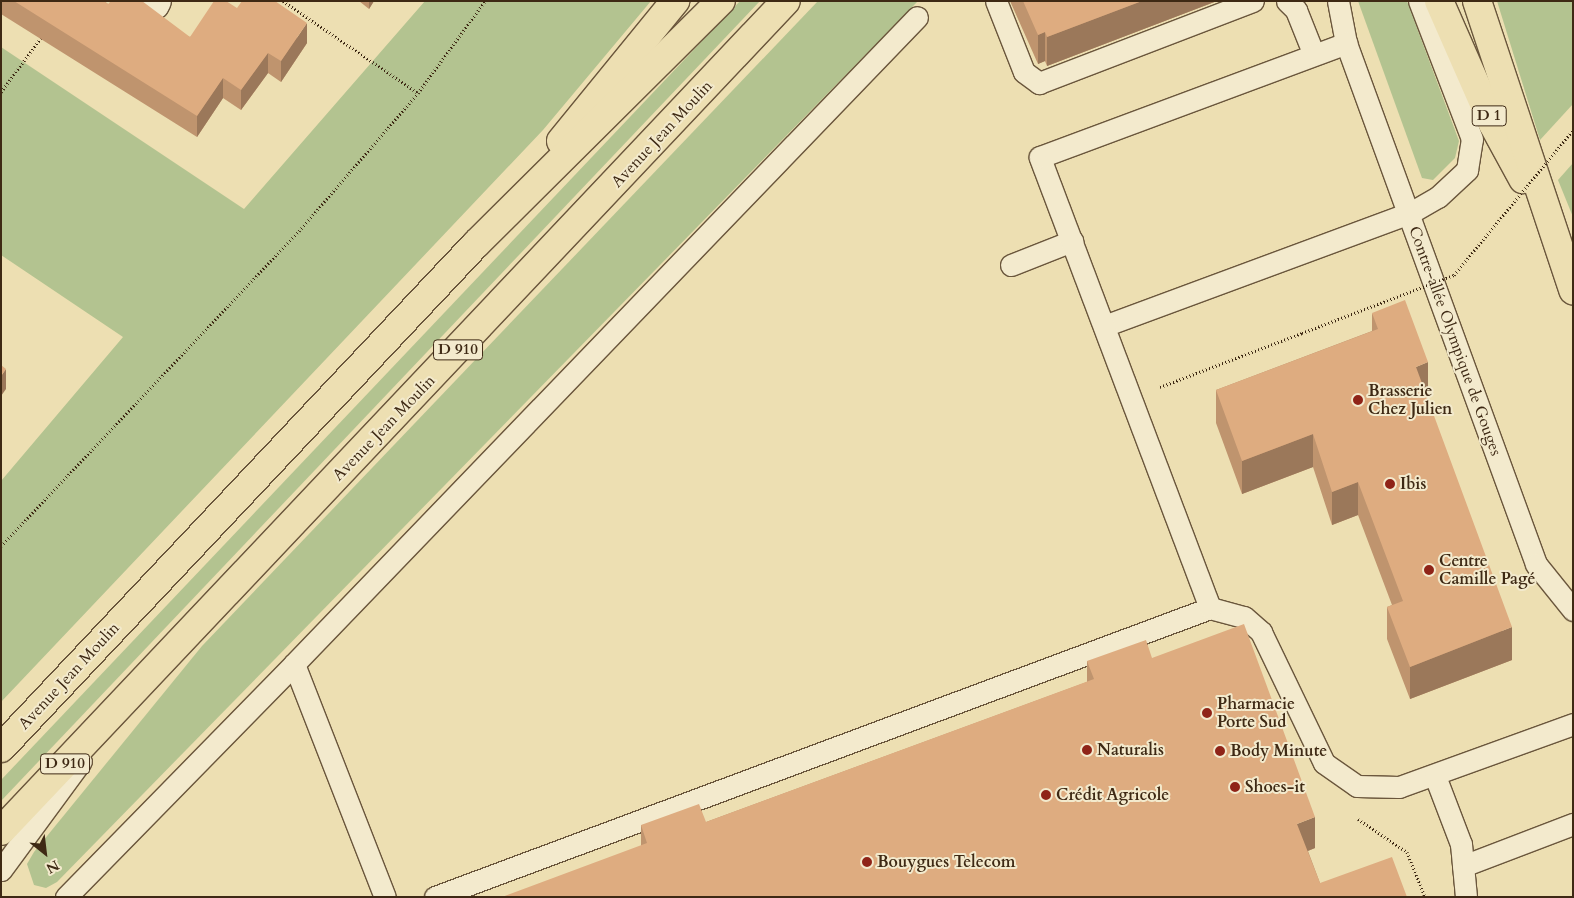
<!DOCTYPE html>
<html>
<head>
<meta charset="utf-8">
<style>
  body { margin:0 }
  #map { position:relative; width:1574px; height:898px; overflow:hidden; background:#eddfb2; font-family:Cardo,serif }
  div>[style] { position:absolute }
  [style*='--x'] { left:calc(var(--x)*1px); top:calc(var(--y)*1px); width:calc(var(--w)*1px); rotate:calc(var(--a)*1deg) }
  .green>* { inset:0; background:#b3c390 }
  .path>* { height:3px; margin-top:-1.5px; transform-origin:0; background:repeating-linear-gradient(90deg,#3e2914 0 1px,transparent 0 3.5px) }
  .roads { filter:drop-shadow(1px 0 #6a563c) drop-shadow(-1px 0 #6a563c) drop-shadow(0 1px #6a563c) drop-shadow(0 -1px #6a563c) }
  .service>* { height:21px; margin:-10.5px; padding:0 10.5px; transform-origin:10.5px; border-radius:10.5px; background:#f3eacd }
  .minor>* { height:28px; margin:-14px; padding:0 14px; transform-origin:14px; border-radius:14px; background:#f3eacd }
  .primary>* { height:28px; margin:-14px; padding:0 14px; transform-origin:14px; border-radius:14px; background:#eddfb2 }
  .path-bridge>* { height:3px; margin-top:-1.5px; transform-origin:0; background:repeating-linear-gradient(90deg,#3e2914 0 1px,transparent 0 3.5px) }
  .wall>* { inset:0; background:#bf946e }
  .shaded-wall>* { inset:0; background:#9b785a }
  .building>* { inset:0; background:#deac80 }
  .dots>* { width:14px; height:14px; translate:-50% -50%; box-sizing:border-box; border:2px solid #f3eacd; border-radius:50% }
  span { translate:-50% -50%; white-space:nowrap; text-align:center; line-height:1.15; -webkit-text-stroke:4px #f3eacd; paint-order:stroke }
  .shield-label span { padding:1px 4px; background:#f3eacd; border:1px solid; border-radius:4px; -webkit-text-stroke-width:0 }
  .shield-label { font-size:15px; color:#3e2914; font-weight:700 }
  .street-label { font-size:16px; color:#3e2914 }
  .poi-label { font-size:16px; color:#3e2914; font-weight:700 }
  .left { translate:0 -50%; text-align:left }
  .frame { position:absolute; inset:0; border:2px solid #3e2914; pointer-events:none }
  .north { position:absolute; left:20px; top:828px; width:50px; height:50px; -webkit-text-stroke:4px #f3eacd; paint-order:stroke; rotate:151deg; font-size:14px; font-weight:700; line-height:20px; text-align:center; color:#3e2914 }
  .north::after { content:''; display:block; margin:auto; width:18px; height:22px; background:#3e2914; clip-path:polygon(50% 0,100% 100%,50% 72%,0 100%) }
</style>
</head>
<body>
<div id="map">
  <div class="green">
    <i style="clip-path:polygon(425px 1px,651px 1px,543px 130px,1px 702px,1px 481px,123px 337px,1px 255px,1px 47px,244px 209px)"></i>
    <i style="clip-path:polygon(740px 1px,760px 1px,1px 801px,1px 780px)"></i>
    <i style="clip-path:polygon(818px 1px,918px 1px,57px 882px,46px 888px,34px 885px,27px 864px,34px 852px,202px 646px)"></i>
    <i style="clip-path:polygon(1358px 1px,1407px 1px,1459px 141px,1455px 158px,1433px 180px,1422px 178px)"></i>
    <i style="clip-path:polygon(1497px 1px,1573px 1px,1573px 104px,1540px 140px)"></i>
    <i style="clip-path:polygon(1573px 163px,1573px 217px,1558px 180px)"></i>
  </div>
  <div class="path">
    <i style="--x:283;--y:1;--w:163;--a:34.3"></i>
    <i style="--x:1;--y:92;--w:71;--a:-53.6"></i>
    <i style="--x:1160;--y:387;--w:152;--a:-20.8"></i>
    <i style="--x:1;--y:546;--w:434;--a:-46.6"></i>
    <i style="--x:299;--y:231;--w:182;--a:-49.2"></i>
    <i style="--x:418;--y:93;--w:114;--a:-53.9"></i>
    <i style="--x:1358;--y:819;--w:59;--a:34"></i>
    <i style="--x:1407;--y:852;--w:48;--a:68.2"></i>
  </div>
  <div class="roads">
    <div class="service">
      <i style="--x:996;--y:1;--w:76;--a:68.5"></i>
      <i style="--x:1024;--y:72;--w:19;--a:36"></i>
      <i style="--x:1039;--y:83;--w:229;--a:-21"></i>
      <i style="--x:1287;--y:1;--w:13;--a:45"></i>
      <i style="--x:1296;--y:10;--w:48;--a:68.2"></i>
      <i style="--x:1338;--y:1;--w:43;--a:79.2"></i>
      <i style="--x:1011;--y:265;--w:66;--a:-21.5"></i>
      <i style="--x:1104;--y:326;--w:326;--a:-20.3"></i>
      <i style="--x:1410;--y:213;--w:32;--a:-30"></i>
      <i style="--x:1438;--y:197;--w:40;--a:-43"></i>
      <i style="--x:1467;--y:170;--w:31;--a:-81"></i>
      <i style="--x:1472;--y:139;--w:148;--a:-111"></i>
      <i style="--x:1210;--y:608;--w:35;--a:15"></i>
      <i style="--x:1244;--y:617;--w:23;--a:41"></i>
      <i style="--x:1261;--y:632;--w:145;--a:64.3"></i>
      <i style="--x:1324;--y:763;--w:40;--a:34.9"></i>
      <i style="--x:1357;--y:786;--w:42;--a:1.4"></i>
      <i style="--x:1399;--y:787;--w:185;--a:-19.9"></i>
      <i style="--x:294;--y:664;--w:898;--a:-46.08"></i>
      <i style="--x:1435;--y:776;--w:73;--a:69.1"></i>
      <i style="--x:1461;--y:844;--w:53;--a:84.6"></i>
      <i style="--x:1463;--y:866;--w:118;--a:-20.9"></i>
      <i style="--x:1;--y:870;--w:135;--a:-53.7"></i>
      <i style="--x:66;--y:897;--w:326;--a:-45.6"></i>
      <i style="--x:294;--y:664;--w:250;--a:68.7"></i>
      <i style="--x:435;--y:897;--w:827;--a:-20.45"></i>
      <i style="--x:1210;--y:608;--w:482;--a:-110.7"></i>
      <i style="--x:1040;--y:157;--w:327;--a:-20.4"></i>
      <i style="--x:1346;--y:43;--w:555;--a:69.96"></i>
      <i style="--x:1536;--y:564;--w:59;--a:51.2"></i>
    </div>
    <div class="minor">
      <i style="--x:149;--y:1;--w:7;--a:34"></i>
      <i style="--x:155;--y:5;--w:4;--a:-63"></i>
    </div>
    <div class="primary">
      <i style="--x:1439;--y:1;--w:134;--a:66.3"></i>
      <i style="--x:1493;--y:124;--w:63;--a:61.4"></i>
      <i style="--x:1477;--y:1;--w:305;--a:71.6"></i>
      <i style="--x:561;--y:141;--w:181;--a:-50.8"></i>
      <i style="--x:1;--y:748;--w:693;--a:-46.7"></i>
      <i style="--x:476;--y:244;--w:345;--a:-44.8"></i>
      <i style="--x:1;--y:831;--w:1142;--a:-46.6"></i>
    </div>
  </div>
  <div class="path-bridge">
    <i style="--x:1302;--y:333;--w:163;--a:-20.9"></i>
    <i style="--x:1454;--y:275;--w:188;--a:-50.6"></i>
  </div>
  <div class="wall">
    <i style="clip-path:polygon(1px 1px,104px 1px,108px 4px,190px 37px,237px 8px,307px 43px,281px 82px,268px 73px,241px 110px,223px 98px,197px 137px,1px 14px)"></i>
    <i style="clip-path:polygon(359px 1px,374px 1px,369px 9px)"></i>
    <i style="clip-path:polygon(1010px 1px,1217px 1px,1047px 66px,1045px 61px,1038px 64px)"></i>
    <i style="clip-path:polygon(1372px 313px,1428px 395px,1426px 396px,1512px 660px,1410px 699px,1387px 639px,1387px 607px,1392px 605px,1358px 515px,1332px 525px,1313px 467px,1242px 494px,1216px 423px,1216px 390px,1372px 331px)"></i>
    <i style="clip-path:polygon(1152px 658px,1315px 848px,1308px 851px,1320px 883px,641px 846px,641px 825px,706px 822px,1087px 682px,1087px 661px)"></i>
  </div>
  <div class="shaded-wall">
    <i style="clip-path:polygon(369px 1px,374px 1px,369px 9px)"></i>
    <i style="clip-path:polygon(1142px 1px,1217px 1px,1047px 66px,1047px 37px)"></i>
    <i style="clip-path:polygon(307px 23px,307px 43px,281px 82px,281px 61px)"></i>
    <i style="clip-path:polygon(1045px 32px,1045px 61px,1038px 64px,1038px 35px)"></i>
    <i style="clip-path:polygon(268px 53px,268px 73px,241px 110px,241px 90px)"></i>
    <i style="clip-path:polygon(223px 78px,223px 98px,197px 137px,197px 116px)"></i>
    <i style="clip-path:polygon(1428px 362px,1428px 395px,1416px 400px,1416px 367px)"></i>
    <i style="clip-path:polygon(6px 369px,6px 389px,1px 396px,1px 376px)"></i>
    <i style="clip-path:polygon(1313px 434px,1313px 467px,1242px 494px,1242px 461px)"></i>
    <i style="clip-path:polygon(1358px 482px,1358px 515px,1332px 525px,1332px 492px)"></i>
    <i style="clip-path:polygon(1512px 627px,1512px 660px,1410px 699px,1410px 667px)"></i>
    <i style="clip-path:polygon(1315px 817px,1315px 848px,1297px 855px,1297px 824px)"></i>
  </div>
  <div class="building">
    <i style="clip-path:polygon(14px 1px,104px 1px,108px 4px,111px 1px,142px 1px,190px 37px,214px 1px,226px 1px,237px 8px,242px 1px,275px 1px,307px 23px,281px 61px,268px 53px,241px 90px,223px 78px,197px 116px)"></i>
    <i style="clip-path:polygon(1023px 1px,1142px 1px,1047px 37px,1045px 32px,1038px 35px)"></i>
    <i style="clip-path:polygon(1405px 300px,1428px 362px,1416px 367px,1512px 627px,1410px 667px,1387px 607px,1403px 601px,1358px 482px,1332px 492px,1313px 434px,1242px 461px,1216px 390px,1378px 329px,1372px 313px)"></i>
    <i style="clip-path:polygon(1px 365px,6px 369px,1px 376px)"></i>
    <i style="clip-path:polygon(1244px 624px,1315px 817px,1297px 824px,1320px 883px,1392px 857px,1407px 897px,502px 897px,647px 843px,641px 825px,699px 804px,706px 822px,1094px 679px,1087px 661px,1146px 640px,1152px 658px)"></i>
  </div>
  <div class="dots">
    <i style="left:1358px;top:400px;background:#8f2418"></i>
    <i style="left:1390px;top:484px;background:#8f2418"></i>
    <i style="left:1429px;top:570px;background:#8f2418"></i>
    <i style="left:1207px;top:713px;background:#8f2418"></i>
    <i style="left:1087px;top:750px;background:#8f2418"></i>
    <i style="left:1220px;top:751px;background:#8f2418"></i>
    <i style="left:1235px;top:787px;background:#8f2418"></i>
    <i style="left:1046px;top:795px;background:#8f2418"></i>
    <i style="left:867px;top:862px;background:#8f2418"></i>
  </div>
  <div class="shield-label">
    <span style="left:1489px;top:116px">D 1</span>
    <span style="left:458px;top:350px">D 910</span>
    <span style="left:65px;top:764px">D 910</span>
  </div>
  <div class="street-label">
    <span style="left:662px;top:134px;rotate:-47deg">Avenue Jean Moulin</span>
    <span style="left:1455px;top:341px;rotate:70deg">Contre-allée Olympique de Gouges</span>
    <span style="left:384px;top:428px;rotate:-46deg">Avenue Jean Moulin</span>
    <span style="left:69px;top:676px;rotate:-47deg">Avenue Jean Moulin</span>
  </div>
  <div class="poi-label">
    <span class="left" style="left:1368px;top:400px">Brasserie<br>Chez Julien</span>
    <span class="left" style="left:1400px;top:484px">Ibis</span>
    <span class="left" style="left:1439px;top:570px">Centre<br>Camille Pagé</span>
    <span class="left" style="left:1217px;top:713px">Pharmacie<br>Porte Sud</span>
    <span class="left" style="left:1097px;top:750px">Naturalis</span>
    <span class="left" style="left:1230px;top:751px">Body Minute</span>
    <span class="left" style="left:1245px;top:787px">Shoes-it</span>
    <span class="left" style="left:1056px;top:795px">Crédit Agricole</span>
    <span class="left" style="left:877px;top:862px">Bouygues Telecom</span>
  </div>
  <div class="frame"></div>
  <div class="north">N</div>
</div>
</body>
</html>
